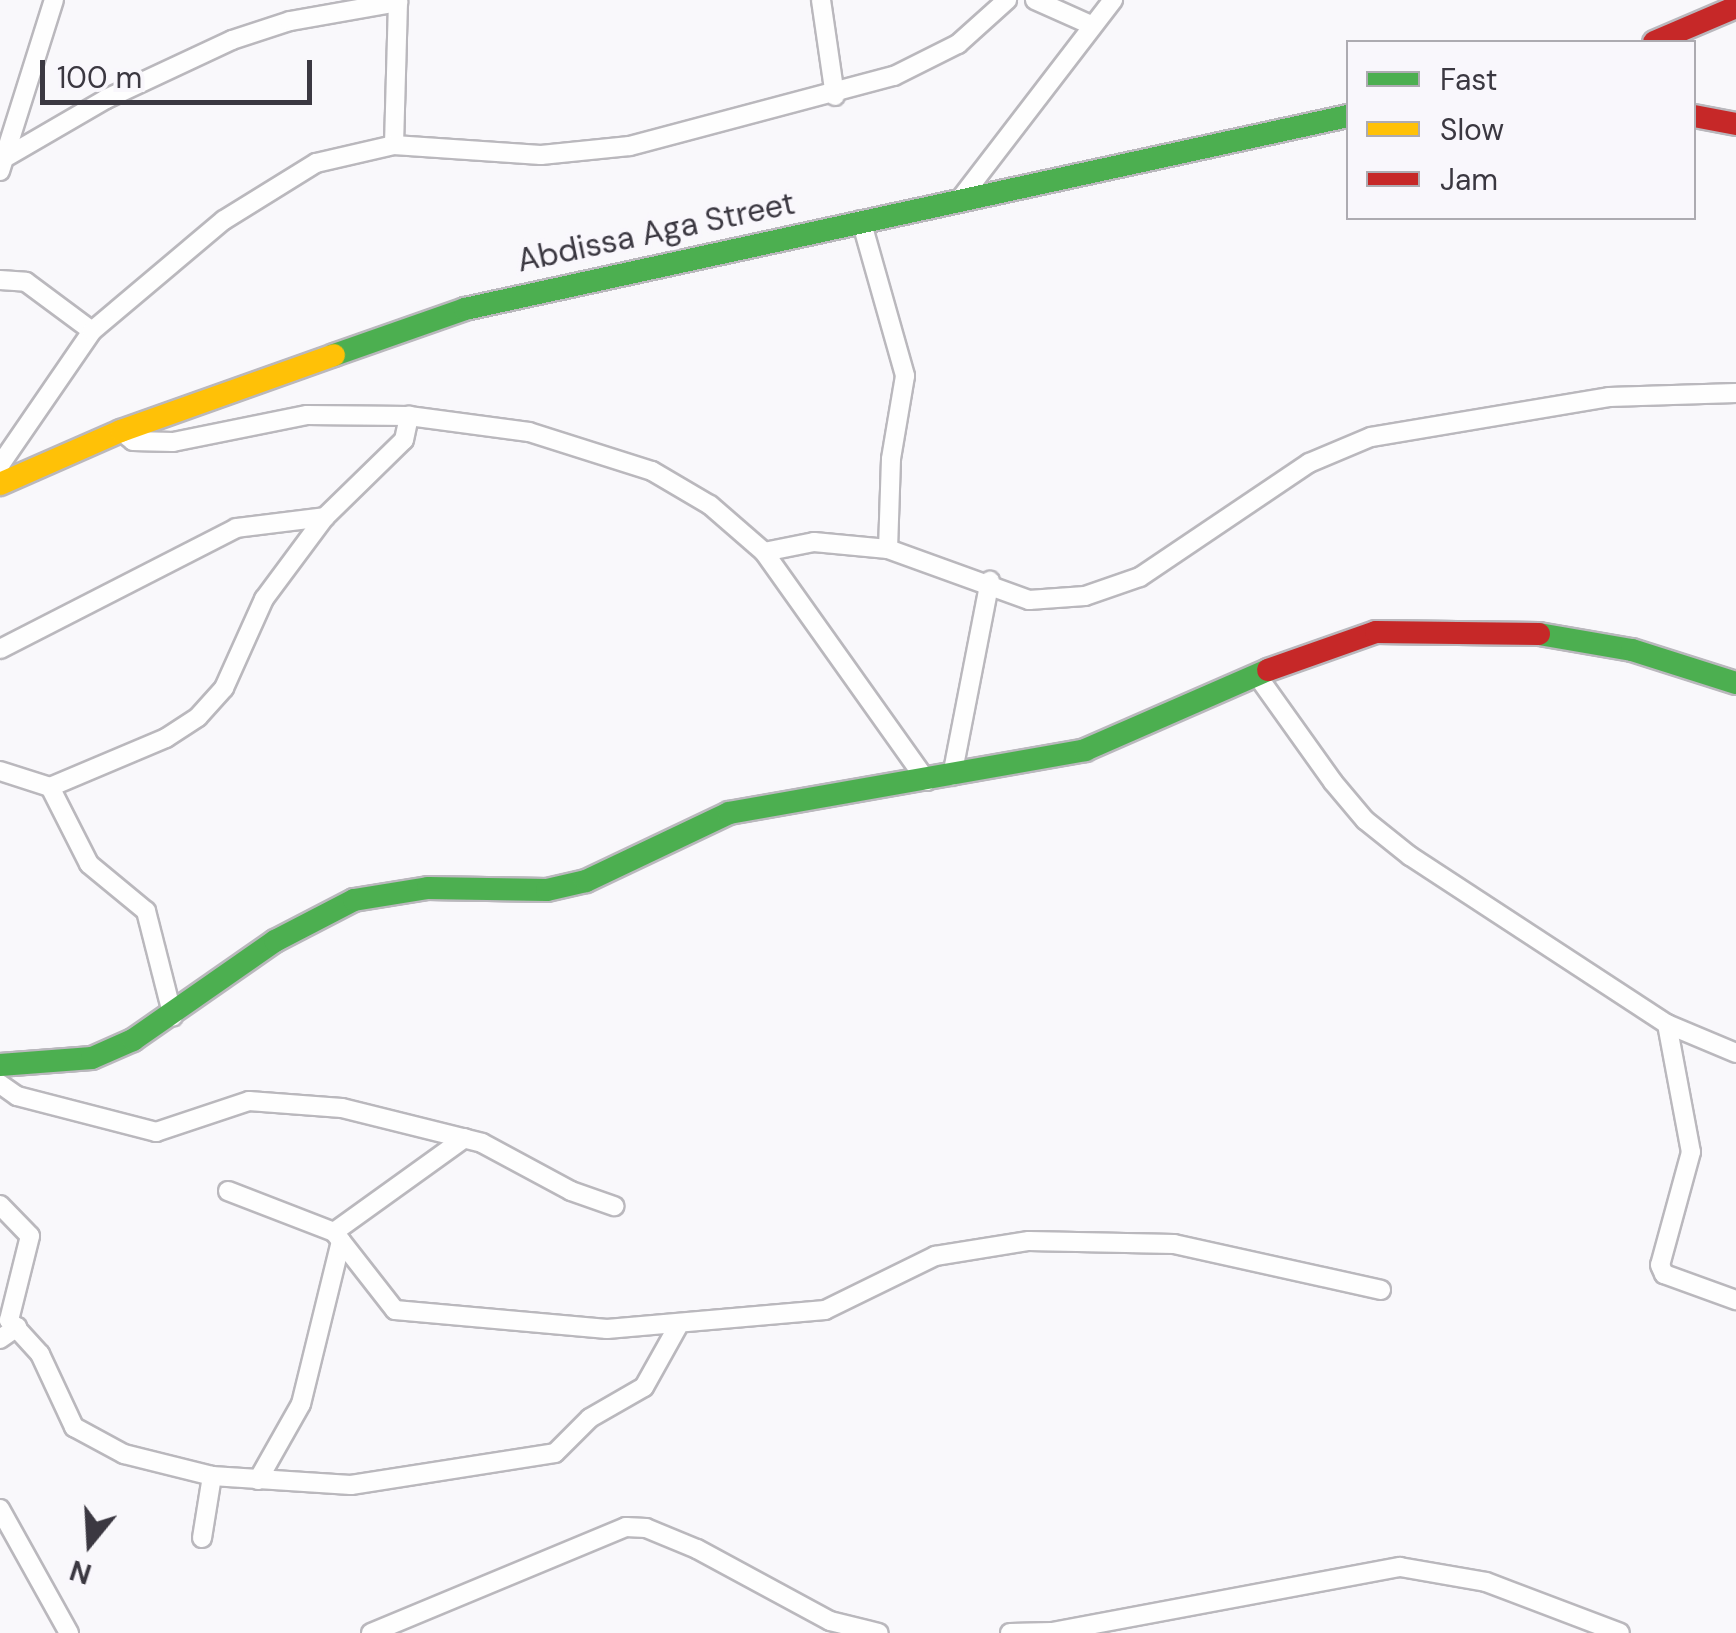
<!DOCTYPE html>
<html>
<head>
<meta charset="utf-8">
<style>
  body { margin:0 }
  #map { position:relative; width:1736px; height:1633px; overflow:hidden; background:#f9f8fb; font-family:"DM Sans",sans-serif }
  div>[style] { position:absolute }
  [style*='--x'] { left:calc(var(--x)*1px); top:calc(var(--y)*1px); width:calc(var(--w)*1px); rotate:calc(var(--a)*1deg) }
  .roads { filter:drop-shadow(2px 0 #bab8bd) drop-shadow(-2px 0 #bab8bd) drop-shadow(0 2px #bab8bd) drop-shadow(0 -2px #bab8bd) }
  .street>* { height:18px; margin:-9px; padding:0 9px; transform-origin:9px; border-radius:9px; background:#fefefe }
  .fast>* { height:22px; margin:-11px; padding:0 11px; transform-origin:11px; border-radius:11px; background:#4caf50 }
  .slow>* { height:22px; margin:-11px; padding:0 11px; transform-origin:11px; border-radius:11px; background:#ffc107 }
  .jam>* { height:22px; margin:-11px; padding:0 11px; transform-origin:11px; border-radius:11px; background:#c62828 }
  span { translate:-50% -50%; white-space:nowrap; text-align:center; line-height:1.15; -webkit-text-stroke:8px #f9f7fc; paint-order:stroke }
  .street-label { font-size:32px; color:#3b3841 }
  .legend { position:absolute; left:1346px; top:40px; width:350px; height:180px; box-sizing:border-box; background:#f9f7fc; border:2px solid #adabb1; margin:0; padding:12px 18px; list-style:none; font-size:30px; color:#3b3841 }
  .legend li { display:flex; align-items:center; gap:20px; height:50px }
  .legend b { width:50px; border:2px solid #adabb1 }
  .north { position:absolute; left:40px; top:1493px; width:100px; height:100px; -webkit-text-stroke:8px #f9f7fc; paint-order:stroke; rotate:198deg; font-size:28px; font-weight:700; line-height:40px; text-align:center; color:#3b3841 }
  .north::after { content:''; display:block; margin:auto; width:35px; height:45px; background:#3b3841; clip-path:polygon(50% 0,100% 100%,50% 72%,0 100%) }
  .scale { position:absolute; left:40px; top:60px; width:272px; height:45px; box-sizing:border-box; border:5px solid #3b3841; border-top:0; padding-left:12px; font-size:30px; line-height:35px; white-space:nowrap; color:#3b3841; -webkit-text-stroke:8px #f9f7fc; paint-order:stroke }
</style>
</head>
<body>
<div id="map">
  <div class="roads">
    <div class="street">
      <i style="--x:821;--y:0;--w:97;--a:81.7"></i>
      <i style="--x:1035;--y:0;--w:61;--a:24.1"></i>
      <i style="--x:394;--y:145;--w:145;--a:-88.4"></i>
      <i style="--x:8;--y:156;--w:113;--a:-30.2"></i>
      <i style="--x:106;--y:99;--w:139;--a:-25.1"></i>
      <i style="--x:232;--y:40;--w:61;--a:-18.1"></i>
      <i style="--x:290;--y:21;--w:110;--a:-10"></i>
      <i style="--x:0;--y:171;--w:179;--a:-72.5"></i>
      <i style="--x:961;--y:198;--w:250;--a:-52.5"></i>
      <i style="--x:861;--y:220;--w:162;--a:74.2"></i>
      <i style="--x:905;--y:376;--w:84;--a:99.6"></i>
      <i style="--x:891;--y:459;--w:90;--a:91.9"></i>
      <i style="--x:0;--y:280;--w:26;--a:4"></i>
      <i style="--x:26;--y:282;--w:82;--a:36.6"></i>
      <i style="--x:122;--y:432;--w:14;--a:39"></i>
      <i style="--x:133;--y:441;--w:40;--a:1.4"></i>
      <i style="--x:173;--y:442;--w:137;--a:-11.4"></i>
      <i style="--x:307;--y:415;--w:102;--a:0.6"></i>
      <i style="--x:409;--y:416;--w:121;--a:7.6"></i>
      <i style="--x:529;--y:432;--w:129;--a:17.6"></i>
      <i style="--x:652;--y:471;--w:67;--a:30.4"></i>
      <i style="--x:710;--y:505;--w:72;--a:41"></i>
      <i style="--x:764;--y:552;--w:281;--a:54.6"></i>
      <i style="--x:0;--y:465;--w:163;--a:-55.5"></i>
      <i style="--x:92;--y:331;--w:172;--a:-40.1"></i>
      <i style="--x:224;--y:220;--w:108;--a:-31.8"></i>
      <i style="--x:316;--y:163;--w:80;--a:-13"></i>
      <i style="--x:394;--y:145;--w:147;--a:3.9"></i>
      <i style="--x:541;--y:155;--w:89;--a:-5.8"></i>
      <i style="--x:630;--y:146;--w:273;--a:-14.9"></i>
      <i style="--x:894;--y:76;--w:72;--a:-26.6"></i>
      <i style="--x:958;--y:44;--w:66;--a:-41.9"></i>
      <i style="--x:764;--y:552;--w:51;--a:-11.3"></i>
      <i style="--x:814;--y:542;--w:74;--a:5.4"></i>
      <i style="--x:888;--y:549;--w:150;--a:19.9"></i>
      <i style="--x:1029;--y:600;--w:56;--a:-4.1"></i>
      <i style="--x:1085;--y:596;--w:58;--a:-19.1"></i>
      <i style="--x:1140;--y:577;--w:204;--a:-34"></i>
      <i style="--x:1309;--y:463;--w:67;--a:-22.8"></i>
      <i style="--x:1371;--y:437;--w:241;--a:-9.5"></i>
      <i style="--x:1609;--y:397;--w:127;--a:-1.8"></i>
      <i style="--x:0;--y:649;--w:265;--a:-27.1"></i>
      <i style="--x:236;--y:528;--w:90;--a:-7"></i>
      <i style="--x:1256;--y:674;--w:133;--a:54.5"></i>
      <i style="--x:1333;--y:782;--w:50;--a:49.9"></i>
      <i style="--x:1365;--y:820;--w:58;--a:38.7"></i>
      <i style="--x:1410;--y:856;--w:307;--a:33.2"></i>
      <i style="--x:1667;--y:1024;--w:75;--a:22.8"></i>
      <i style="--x:0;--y:771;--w:52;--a:17.7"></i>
      <i style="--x:50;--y:787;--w:126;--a:-22.9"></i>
      <i style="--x:166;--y:738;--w:38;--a:-33"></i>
      <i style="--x:198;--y:717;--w:39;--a:-48"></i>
      <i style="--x:224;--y:688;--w:98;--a:-65.8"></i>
      <i style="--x:264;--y:599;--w:102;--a:-53.4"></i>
      <i style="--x:325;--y:517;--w:110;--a:-44.3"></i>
      <i style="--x:404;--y:440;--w:25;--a:-78"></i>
      <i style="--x:952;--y:776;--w:199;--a:-79"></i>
      <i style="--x:50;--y:787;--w:86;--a:63.1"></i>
      <i style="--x:89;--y:864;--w:74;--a:39.5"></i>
      <i style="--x:146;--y:911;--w:109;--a:75.7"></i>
      <i style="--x:1667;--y:1024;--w:130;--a:79.4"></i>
      <i style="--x:1691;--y:1152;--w:117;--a:105.3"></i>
      <i style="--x:1660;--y:1265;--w:10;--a:66"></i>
      <i style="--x:1664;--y:1274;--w:77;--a:19.9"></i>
      <i style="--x:0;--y:1084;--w:21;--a:35"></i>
      <i style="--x:17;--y:1096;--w:144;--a:14.5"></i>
      <i style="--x:156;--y:1132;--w:98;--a:-18.4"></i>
      <i style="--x:249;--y:1101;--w:93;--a:4.3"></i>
      <i style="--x:342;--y:1108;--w:144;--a:14"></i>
      <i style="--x:482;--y:1143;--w:101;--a:28.3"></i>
      <i style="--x:571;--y:1191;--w:46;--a:19.2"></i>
      <i style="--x:228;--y:1191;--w:114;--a:21.1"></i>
      <i style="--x:334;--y:1232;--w:161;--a:-35.7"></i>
      <i style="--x:0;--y:1205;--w:43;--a:45.9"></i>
      <i style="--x:30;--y:1236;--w:87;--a:104"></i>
      <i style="--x:9;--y:1320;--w:46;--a:47.6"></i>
      <i style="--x:40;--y:1354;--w:81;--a:65"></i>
      <i style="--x:74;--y:1427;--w:57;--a:28.4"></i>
      <i style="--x:124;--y:1454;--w:91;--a:14"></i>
      <i style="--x:334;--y:1232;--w:99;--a:52"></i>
      <i style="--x:395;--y:1310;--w:213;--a:5.1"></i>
      <i style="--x:607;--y:1329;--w:219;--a:-5"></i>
      <i style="--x:825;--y:1310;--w:123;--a:-26.1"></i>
      <i style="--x:935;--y:1256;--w:95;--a:-9.1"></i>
      <i style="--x:1029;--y:1241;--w:145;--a:1.2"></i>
      <i style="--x:1174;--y:1244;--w:212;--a:12.5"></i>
      <i style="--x:0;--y:1339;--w:21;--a:-35"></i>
      <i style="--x:258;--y:1480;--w:87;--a:-60.5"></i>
      <i style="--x:301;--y:1404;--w:168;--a:-76.2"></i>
      <i style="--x:0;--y:1509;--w:142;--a:60.9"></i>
      <i style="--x:202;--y:1538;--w:63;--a:-80.8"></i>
      <i style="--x:212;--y:1476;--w:139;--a:3.7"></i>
      <i style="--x:351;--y:1485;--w:206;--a:-8.9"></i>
      <i style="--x:555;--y:1453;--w:49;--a:-45"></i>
      <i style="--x:590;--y:1418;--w:62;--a:-29.9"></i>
      <i style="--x:644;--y:1387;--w:68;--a:-60.8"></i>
      <i style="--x:371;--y:1633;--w:276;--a:-22.6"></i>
      <i style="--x:626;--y:1527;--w:20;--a:3"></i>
      <i style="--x:646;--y:1528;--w:55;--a:22.4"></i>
      <i style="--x:697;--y:1549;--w:151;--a:28.4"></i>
      <i style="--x:830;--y:1621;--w:50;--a:13.8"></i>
      <i style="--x:1010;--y:1633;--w:42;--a:-1.4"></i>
      <i style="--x:1052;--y:1632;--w:354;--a:-10.6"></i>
      <i style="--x:1400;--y:1567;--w:87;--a:9.9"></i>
      <i style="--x:1486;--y:1582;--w:143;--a:20.8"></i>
    </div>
    <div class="fast">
      <i style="--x:334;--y:355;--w:139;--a:-19.3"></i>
      <i style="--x:465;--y:309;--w:904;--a:-12.33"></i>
      <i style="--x:1539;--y:634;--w:94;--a:9.8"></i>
      <i style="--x:1632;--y:650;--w:109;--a:17.6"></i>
      <i style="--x:0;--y:1065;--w:92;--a:-4.4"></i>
      <i style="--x:92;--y:1058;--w:45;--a:-23.7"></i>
      <i style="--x:133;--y:1040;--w:173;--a:-34.9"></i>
      <i style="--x:275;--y:941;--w:89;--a:-27.4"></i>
      <i style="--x:354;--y:900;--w:75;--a:-9.2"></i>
      <i style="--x:428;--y:888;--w:119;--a:1"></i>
      <i style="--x:547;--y:890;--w:40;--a:-13"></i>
      <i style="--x:586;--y:881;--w:158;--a:-25.4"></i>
      <i style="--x:729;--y:813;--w:362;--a:-10"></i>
      <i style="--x:1085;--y:750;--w:200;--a:-23.6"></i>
    </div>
    <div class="slow">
      <i style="--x:0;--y:484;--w:132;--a:-23.7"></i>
      <i style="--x:121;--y:431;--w:226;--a:-19.6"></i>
    </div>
    <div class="jam">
      <i style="--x:1654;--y:42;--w:89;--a:-23.1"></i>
      <i style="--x:1694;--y:116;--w:43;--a:10.8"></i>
      <i style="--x:1268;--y:670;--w:114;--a:-19.4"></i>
      <i style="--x:1376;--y:632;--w:163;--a:0.7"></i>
    </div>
  </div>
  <div class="street-label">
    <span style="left:656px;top:232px;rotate:-12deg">Abdissa Aga Street</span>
  </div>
  <ul class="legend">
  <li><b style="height:12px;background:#4caf50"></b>Fast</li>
  <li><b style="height:12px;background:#ffc107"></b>Slow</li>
  <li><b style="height:12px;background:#c62828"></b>Jam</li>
  </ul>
  <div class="north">N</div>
  <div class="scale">100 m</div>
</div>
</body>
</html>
